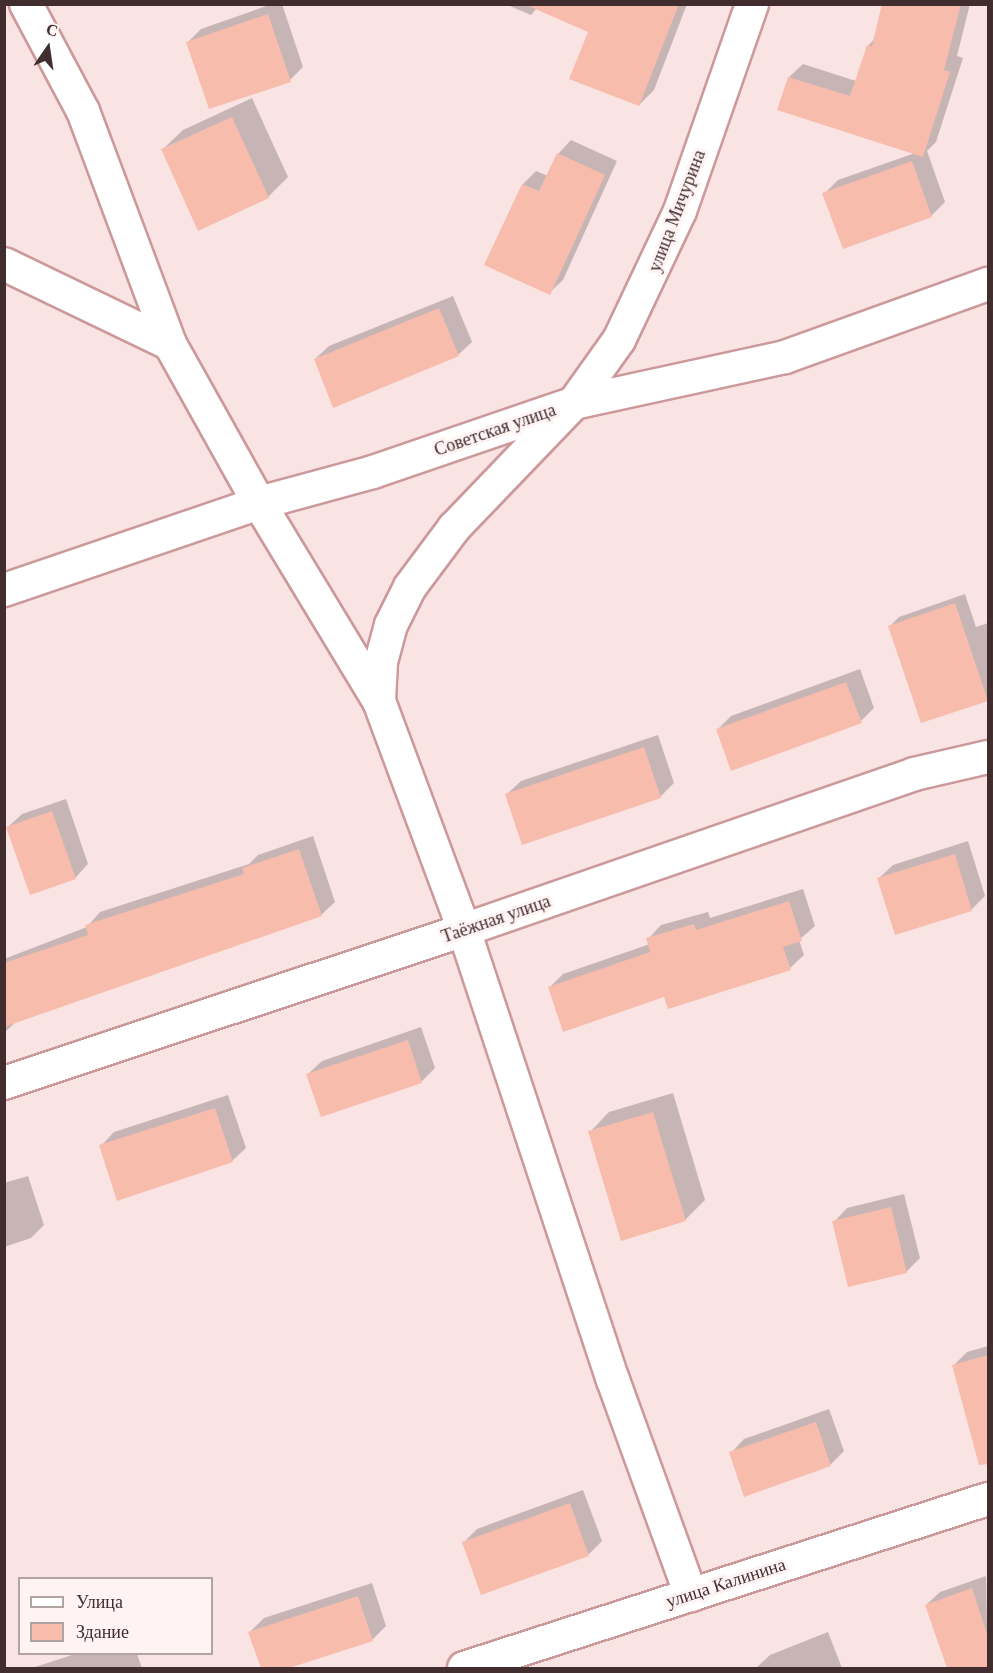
<!DOCTYPE html>
<html>
<head>
<meta charset="utf-8">
<style>
  body { margin:0 }
  #map { position:relative; width:993px; height:1673px; overflow:hidden; background:#f9e3e3; font-family:Georgia,serif }
  div>[style] { position:absolute }
  [style*='--x'] { left:calc(var(--x)*1px); top:calc(var(--y)*1px); width:calc(var(--w)*1px); rotate:calc(var(--a)*1deg) }
  .shadow>* { inset:0; background:#0003 }
  .building>* { inset:0; background:#f7bcac }
  .roads { filter:drop-shadow(2px 0 #cc999b) drop-shadow(-2px 0 #cc999b) drop-shadow(0 2px #cc999b) drop-shadow(0 -2px #cc999b) }
  .minor>* { height:32px; margin:-16px; padding:0 16px; transform-origin:16px; border-radius:16px; background:#fff }
  span { translate:-50% -50%; white-space:nowrap; text-align:center; line-height:1.15; -webkit-text-stroke:6px #fff3f3; paint-order:stroke }
  .street-label { font-size:18px; color:#422d2e }
  .frame { position:absolute; inset:0; border:6px solid #422d2e; pointer-events:none }
  .legend { position:absolute; left:18px; top:1577px; width:195px; height:78px; box-sizing:border-box; background:#fff3f3; border:2px solid #b3a4a4; margin:0; padding:8px 10px; list-style:none; font-size:18px; color:#422d2e }
  .legend li { display:flex; align-items:center; gap:12px; height:30px }
  .legend b { width:30px; border:2px solid #b3a4a4 }
  .north { position:absolute; left:18px; top:18px; width:60px; height:60px; -webkit-text-stroke:4px #fff3f3; paint-order:stroke; rotate:13deg; font-size:16px; font-weight:700; line-height:24px; text-align:center; color:#422d2e }
  .north::after { content:''; display:block; margin:auto; width:21px; height:27px; background:#422d2e; clip-path:polygon(50% 0,100% 100%,50% 72%,0 100%) }
</style>
</head>
<body>
<div id="map">
  <div class="shadow">
    <i style="clip-path:polygon(272px 4px,282px 4px,303px 67px,290px 80px,188px 42px,201px 29px)"></i>
    <i style="clip-path:polygon(505px 4px,687px 4px,654px 90px,639px 105px,590px 31px,536px 9px,531px 15px)"></i>
    <i style="clip-path:polygon(884px 4px,970px 4px,957px 56px,963px 58px,936px 142px,927px 151px,945px 202px,931px 216px,824px 194px,838px 180px,915px 153px,789px 77px,803px 64px,856px 81px,868px 46px,875px 38px)"></i>
    <i style="clip-path:polygon(252px 98px,288px 177px,268px 197px,163px 149px,183px 130px)"></i>
    <i style="clip-path:polygon(571px 140px,617px 161px,563px 280px,549px 293px,523px 184px,536px 171px,548px 176px,558px 154px)"></i>
    <i style="clip-path:polygon(453px 296px,472px 342px,458px 355px,315px 359px,329px 346px)"></i>
    <i style="clip-path:polygon(965px 594px,976px 627px,988px 623px,988px 699px,922px 721px,889px 627px,899px 617px)"></i>
    <i style="clip-path:polygon(860px 669px,874px 708px,861px 721px,718px 729px,731px 716px)"></i>
    <i style="clip-path:polygon(658px 735px,674px 783px,660px 797px,507px 794px,521px 781px)"></i>
    <i style="clip-path:polygon(66px 799px,88px 864px,75px 878px,8px 827px,22px 814px)"></i>
    <i style="clip-path:polygon(313px 836px,335px 902px,321px 915px,17px 1021px,4px 1033px,4px 959px,87px 927px,100px 912px,249px 864px,258px 855px)"></i>
    <i style="clip-path:polygon(968px 841px,985px 896px,971px 910px,879px 878px,893px 865px)"></i>
    <i style="clip-path:polygon(803px 889px,815px 926px,799px 940px,804px 955px,790px 968px,665px 995px,549px 988px,563px 974px,650px 944px,648px 939px,661px 925px,708px 912px,710px 918px)"></i>
    <i style="clip-path:polygon(421px 1027px,435px 1068px,421px 1082px,308px 1074px,322px 1061px)"></i>
    <i style="clip-path:polygon(673px 1093px,705px 1200px,685px 1220px,590px 1132px,609px 1112px)"></i>
    <i style="clip-path:polygon(228px 1095px,246px 1148px,232px 1161px,101px 1146px,114px 1132px)"></i>
    <i style="clip-path:polygon(28px 1176px,44px 1225px,31px 1238px,4px 1247px,4px 1183px)"></i>
    <i style="clip-path:polygon(904px 1194px,920px 1258px,906px 1272px,834px 1222px,847px 1208px)"></i>
    <i style="clip-path:polygon(988px 1346px,988px 1413px,968px 1419px,954px 1365px,967px 1352px)"></i>
    <i style="clip-path:polygon(829px 1409px,844px 1451px,830px 1465px,731px 1453px,744px 1439px)"></i>
    <i style="clip-path:polygon(583px 1490px,602px 1541px,588px 1555px,464px 1542px,477px 1529px)"></i>
    <i style="clip-path:polygon(986px 1576px,988px 1666px,948px 1668px,926px 1605px,940px 1592px)"></i>
    <i style="clip-path:polygon(372px 1583px,386px 1626px,372px 1640px,284px 1668px,262px 1668px,250px 1632px,264px 1618px)"></i>
    <i style="clip-path:polygon(828px 1632px,842px 1668px,756px 1668px,770px 1655px)"></i>
    <i style="clip-path:polygon(75px 1654px,137px 1654px,142px 1668px,32px 1668px)"></i>
  </div>
  <div class="building">
    <i style="clip-path:polygon(524px 4px,679px 4px,639px 106px,569px 79px,588px 32px)"></i>
    <i style="clip-path:polygon(882px 4px,961px 4px,944px 70px,950px 72px,923px 157px,777px 110px,788px 77px,850px 96px,867px 45px,872px 46px)"></i>
    <i style="clip-path:polygon(268px 14px,291px 82px,209px 109px,186px 42px)"></i>
    <i style="clip-path:polygon(232px 117px,269px 198px,198px 231px,161px 149px)"></i>
    <i style="clip-path:polygon(557px 153px,605px 175px,550px 295px,484px 265px,522px 184px,539px 191px)"></i>
    <i style="clip-path:polygon(912px 161px,932px 217px,843px 249px,822px 193px)"></i>
    <i style="clip-path:polygon(439px 308px,459px 356px,333px 408px,314px 359px)"></i>
    <i style="clip-path:polygon(955px 603px,988px 701px,921px 723px,888px 626px)"></i>
    <i style="clip-path:polygon(846px 682px,862px 723px,731px 771px,716px 729px)"></i>
    <i style="clip-path:polygon(644px 747px,661px 798px,522px 845px,505px 794px)"></i>
    <i style="clip-path:polygon(52px 811px,76px 879px,30px 895px,6px 827px)"></i>
    <i style="clip-path:polygon(299px 849px,322px 916px,4px 1027px,4px 963px,88px 935px,85px 925px,244px 874px,242px 868px)"></i>
    <i style="clip-path:polygon(955px 854px,972px 911px,895px 935px,877px 878px)"></i>
    <i style="clip-path:polygon(789px 901px,802px 941px,783px 947px,791px 970px,668px 1009px,664px 997px,563px 1032px,548px 987px,650px 952px,646px 938px,694px 924px,696px 930px)"></i>
    <i style="clip-path:polygon(408px 1040px,422px 1083px,321px 1117px,306px 1074px)"></i>
    <i style="clip-path:polygon(215px 1108px,233px 1162px,117px 1201px,99px 1145px)"></i>
    <i style="clip-path:polygon(653px 1112px,686px 1221px,621px 1241px,588px 1131px)"></i>
    <i style="clip-path:polygon(891px 1207px,907px 1273px,848px 1287px,832px 1221px)"></i>
    <i style="clip-path:polygon(988px 1355px,988px 1464px,979px 1465px,952px 1365px)"></i>
    <i style="clip-path:polygon(816px 1422px,831px 1466px,744px 1497px,729px 1452px)"></i>
    <i style="clip-path:polygon(570px 1503px,589px 1556px,481px 1595px,462px 1542px)"></i>
    <i style="clip-path:polygon(972px 1588px,988px 1637px,988px 1668px,947px 1668px,925px 1605px)"></i>
    <i style="clip-path:polygon(358px 1596px,373px 1641px,289px 1668px,261px 1668px,248px 1632px)"></i>
  </div>
  <div class="roads">
    <div class="minor">
      <i style="--x:26;--y:4;--w:121;--a:62"></i>
      <i style="--x:83;--y:111;--w:249;--a:69.5"></i>
      <i style="--x:4;--y:264;--w:184;--a:25.7"></i>
      <i style="--x:170;--y:344;--w:182;--a:60.8"></i>
      <i style="--x:259;--y:503;--w:232;--a:58.8"></i>
      <i style="--x:379;--y:701;--w:244;--a:69.6"></i>
      <i style="--x:464;--y:930;--w:474;--a:71.7"></i>
      <i style="--x:613;--y:1380;--w:229;--a:70.1"></i>
      <i style="--x:4;--y:590;--w:269;--a:-18.8"></i>
      <i style="--x:259;--y:503;--w:118;--a:-15.2"></i>
      <i style="--x:373;--y:472;--w:213;--a:-18.9"></i>
      <i style="--x:574;--y:403;--w:216;--a:-12.3"></i>
      <i style="--x:785;--y:357;--w:216;--a:-19.8"></i>
      <i style="--x:379;--y:701;--w:39;--a:-87"></i>
      <i style="--x:381;--y:662;--w:38;--a:-75"></i>
      <i style="--x:391;--y:625;--w:42;--a:-63.4"></i>
      <i style="--x:410;--y:587;--w:74;--a:-53.3"></i>
      <i style="--x:454;--y:528;--w:173;--a:-46.2"></i>
      <i style="--x:574;--y:403;--w:77;--a:-54.5"></i>
      <i style="--x:619;--y:340;--w:143;--a:-64.7"></i>
      <i style="--x:680;--y:211;--w:219;--a:-70.8"></i>
      <i style="--x:4;--y:1083;--w:485;--a:-18.4"></i>
      <i style="--x:464;--y:930;--w:476;--a:-19.1"></i>
      <i style="--x:914;--y:774;--w:76;--a:-12.9"></i>
      <i style="--x:464;--y:1668;--w:551;--a:-17.88"></i>
    </div>
  </div>
  <div class="street-label">
    <span style="left:677px;top:211px;rotate:-69deg">улица Мичурина</span>
    <span style="left:495px;top:430px;rotate:-19deg">Советская улица</span>
    <span style="left:496px;top:919px;rotate:-19deg">Таёжная улица</span>
    <span style="left:726px;top:1583px;rotate:-18deg">улица Калинина</span>
  </div>
  <div class="frame"></div>
  <ul class="legend">
  <li><b style="height:8px;background:#fff"></b>Улица</li>
  <li><b style="height:16px;background:#f7bcac"></b>Здание</li>
  </ul>
  <div class="north">С</div>
</div>
</body>
</html>
